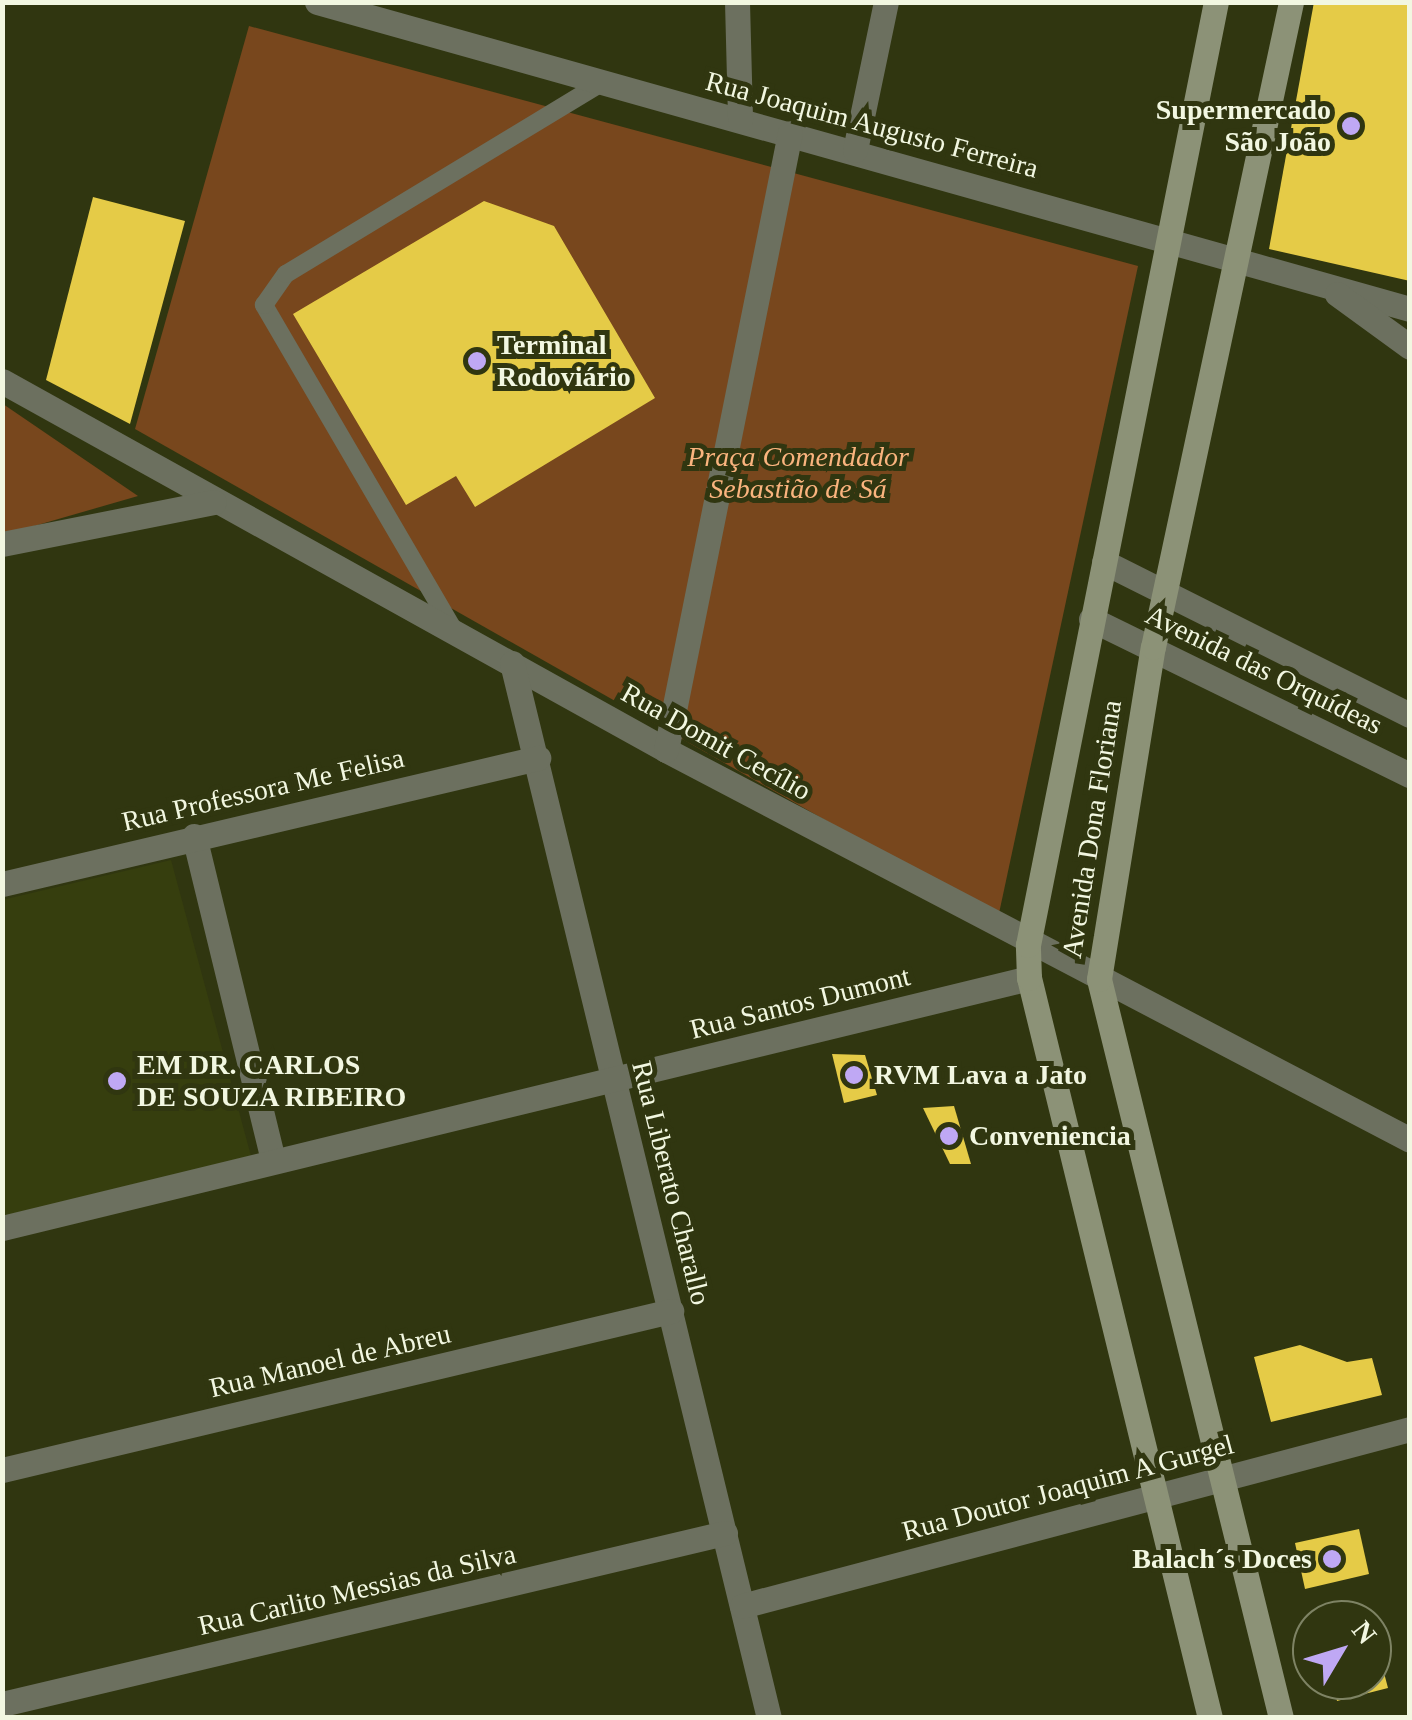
<!DOCTYPE html>
<html>
<head>
<meta charset="utf-8">
<style>
  body { margin:0 }
  #map { position:relative; width:1412px; height:1720px; overflow:hidden; background:#303610; font-family:Georgia,serif }
  div>[style] { position:absolute }
  [style*='--x'] { left:calc(var(--x)*1px); top:calc(var(--y)*1px); width:calc(var(--w)*1px); rotate:calc(var(--a)*1deg) }
  .built>* { inset:0; background:#363e0e }
  .green>* { inset:0; background:#78471d }
  .building>* { inset:0; background:#e5cb47 }
  .service>* { height:18px; margin:-9px; padding:0 9px; transform-origin:9px; border-radius:9px; background:#6c705f }
  .minor>* { height:25px; margin:-12.5px; padding:0 12.5px; transform-origin:12.5px; border-radius:12.5px; background:#6c705f }
  .secondary>* { height:25px; margin:-12.5px; padding:0 12.5px; transform-origin:12.5px; border-radius:12.5px; background:#8c9277 }
  .dots>* { width:28px; height:28px; translate:-50% -50%; box-sizing:border-box; border:5px solid #303610; border-radius:50% }
  span { translate:-50% -50%; white-space:nowrap; text-align:center; line-height:1.15; -webkit-text-stroke:10px #303610; paint-order:stroke }
  .poi-label { font-size:28px; color:#f2f7e1; font-weight:700 }
  .right { translate:-100% -50%; text-align:right }
  .left { translate:0 -50%; text-align:left }
  .street-label { font-size:28px; color:#f2f7e1 }
  .park-label { font-size:28px; color:#fab47e; font-style:italic }
  .frame { position:absolute; inset:0; border:5px solid #f2f7e1; pointer-events:none }
  .north { position:absolute; left:1292px; top:1600px; width:100px; height:100px; box-sizing:border-box; background:#303610; border:2px solid #7e8364; border-radius:50%; rotate:52deg; font-size:28px; font-weight:700; line-height:40px; text-align:center; color:#f2f7e1 }
  .north::after { content:''; display:block; margin:auto; width:35px; height:45px; background:#bfa8f4; clip-path:polygon(50% 0,100% 100%,50% 72%,0 100%) }
</style>
</head>
<body>
<div id="map">
  <div class="built">
    <i style="clip-path:polygon(171px 860px,251px 1156px,3px 1216px,2px 900px)"></i>
  </div>
  <div class="green">
    <i style="clip-path:polygon(249px 26px,1138px 266px,998px 918px,135px 429px)"></i>
    <i style="clip-path:polygon(3px 404px,138px 496px,3px 535px)"></i>
  </div>
  <div class="building">
    <i style="clip-path:polygon(1314px 2px,1410px 2px,1410px 281px,1269px 249px)"></i>
    <i style="clip-path:polygon(93px 197px,185px 221px,130px 424px,46px 380px)"></i>
    <i style="clip-path:polygon(484px 201px,554px 226px,655px 398px,475px 507px,456px 476px,406px 505px,293px 314px)"></i>
    <i style="clip-path:polygon(832px 1054px,865px 1055px,877px 1095px,844px 1103px)"></i>
    <i style="clip-path:polygon(954px 1106px,971px 1164px,950px 1164px,923px 1108px)"></i>
    <i style="clip-path:polygon(1300px 1345px,1347px 1362px,1372px 1358px,1382px 1395px,1271px 1422px,1254px 1357px)"></i>
    <i style="clip-path:polygon(1359px 1529px,1369px 1574px,1305px 1589px,1295px 1543px)"></i>
    <i style="clip-path:polygon(1373px 1631px,1388px 1688px,1337px 1701px,1332px 1680px,1372px 1680px)"></i>
  </div>
  <div class="service">
    <i style="--x:455;--y:632;--w:379;--a:-120.3"></i>
    <i style="--x:264;--y:305;--w:38;--a:-55"></i>
    <i style="--x:286;--y:274;--w:371;--a:-31.2"></i>
  </div>
  <div class="minor">
    <i style="--x:317;--y:2;--w:1135;--a:15.69"></i>
    <i style="--x:737;--y:2;--w:118;--a:88.5"></i>
    <i style="--x:855;--y:150;--w:151;--a:-78.2"></i>
    <i style="--x:1337;--y:294;--w:90;--a:36"></i>
    <i style="--x:2;--y:381;--w:760;--a:29.06"></i>
    <i style="--x:666;--y:750;--w:840;--a:27.66"></i>
    <i style="--x:2;--y:544;--w:216;--a:-11.2"></i>
    <i style="--x:1104;--y:562;--w:342;--a:26.6"></i>
    <i style="--x:1091;--y:619;--w:355;--a:26.1"></i>
    <i style="--x:512;--y:663;--w:1086;--a:76.31"></i>
    <i style="--x:666;--y:750;--w:629;--a:-78.64"></i>
    <i style="--x:194;--y:836;--w:334;--a:76.3"></i>
    <i style="--x:2;--y:884;--w:551;--a:-13.23"></i>
    <i style="--x:2;--y:1228;--w:1057;--a:-13.68"></i>
    <i style="--x:2;--y:1470;--w:688;--a:-13.37"></i>
    <i style="--x:742;--y:1606;--w:691;--a:-14.84"></i>
    <i style="--x:2;--y:1704;--w:743;--a:-13.31"></i>
  </div>
  <div class="secondary">
    <i style="--x:1210;--y:1718;--w:762;--a:-103.74"></i>
    <i style="--x:1029;--y:978;--w:33;--a:-92"></i>
    <i style="--x:1028;--y:945;--w:962;--a:-78.73"></i>
    <i style="--x:1281;--y:1718;--w:761;--a:-103.84"></i>
    <i style="--x:1099;--y:979;--w:336;--a:-80.8"></i>
    <i style="--x:1153;--y:647;--w:660;--a:-77.92"></i>
  </div>
  <div class="dots">
    <i style="left:1351px;top:126px;background:#bfa8f4"></i>
    <i style="left:477px;top:361px;background:#bfa8f4"></i>
    <i style="left:854px;top:1075px;background:#bfa8f4"></i>
    <i style="left:117px;top:1081px;background:#bfa8f4"></i>
    <i style="left:949px;top:1136px;background:#bfa8f4"></i>
    <i style="left:1332px;top:1559px;background:#bfa8f4"></i>
  </div>
  <div class="poi-label">
    <span class="right" style="left:1331px;top:126px">Supermercado<br>São João</span>
    <span class="left" style="left:497px;top:361px">Terminal<br>Rodoviário</span>
    <span class="left" style="left:137px;top:1081px">EM DR. CARLOS<br>DE SOUZA RIBEIRO</span>
    <span class="left" style="left:874px;top:1075px">RVM Lava a Jato</span>
    <span class="left" style="left:969px;top:1136px">Conveniencia</span>
    <span class="right" style="left:1312px;top:1559px">Balach´s Doces</span>
  </div>
  <div class="street-label">
    <span style="left:872px;top:125px;rotate:15deg">Rua Joaquim Augusto Ferreira</span>
    <span style="left:1264px;top:670px;rotate:26deg">Avenida das Orquídeas</span>
    <span style="left:716px;top:742px;rotate:29deg">Rua Domit Cecílio</span>
    <span style="left:263px;top:790px;rotate:-13deg">Rua Professora Me Felisa</span>
    <span style="left:1092px;top:829px;rotate:-81deg">Avenida Dona Floriana</span>
    <span style="left:800px;top:1003px;rotate:-14deg">Rua Santos Dumont</span>
    <span style="left:671px;top:1183px;rotate:76deg">Rua Liberato Charallo</span>
    <span style="left:330px;top:1361px;rotate:-13deg">Rua Manoel de Abreu</span>
    <span style="left:1068px;top:1488px;rotate:-15deg">Rua Doutor Joaquim A Gurgel</span>
    <span style="left:357px;top:1590px;rotate:-13deg">Rua Carlito Messias da Silva</span>
  </div>
  <div class="park-label">
    <span style="left:798px;top:473px">Praça Comendador<br>Sebastião de Sá</span>
  </div>
  <div class="frame"></div>
  <div class="north">N</div>
</div>
</body>
</html>
